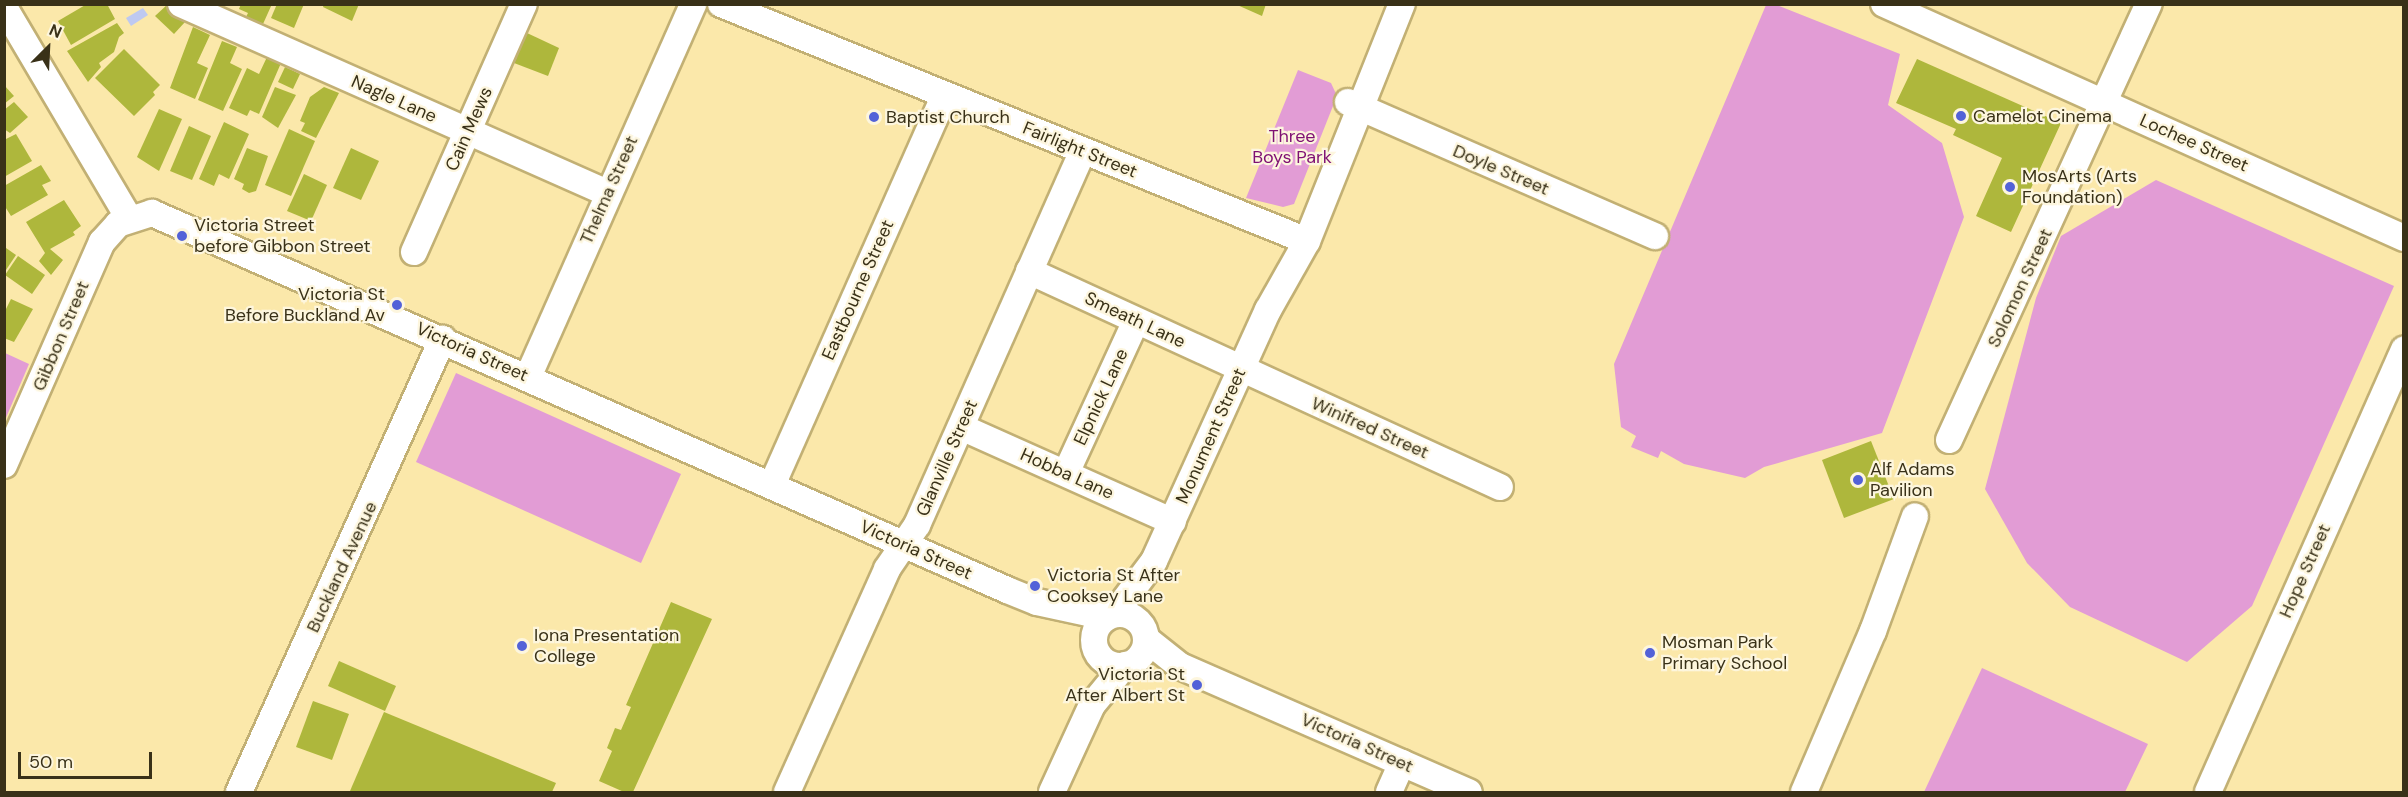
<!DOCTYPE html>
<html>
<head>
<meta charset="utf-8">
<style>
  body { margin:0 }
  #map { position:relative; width:2408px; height:797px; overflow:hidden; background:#fbe8aa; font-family:"DM Sans",sans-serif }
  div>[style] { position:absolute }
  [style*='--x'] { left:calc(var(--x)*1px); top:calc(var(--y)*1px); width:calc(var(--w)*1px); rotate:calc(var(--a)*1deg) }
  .green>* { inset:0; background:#e29cd5 }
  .water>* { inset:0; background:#bec9f1 }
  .building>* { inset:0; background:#aeb73c }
  .roads { filter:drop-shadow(2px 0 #c2b074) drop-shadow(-2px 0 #c2b074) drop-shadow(0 2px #c2b074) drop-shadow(0 -2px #c2b074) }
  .minor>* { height:26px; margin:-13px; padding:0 13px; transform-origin:13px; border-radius:13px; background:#fff }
  .minor>.ring { margin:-13px; padding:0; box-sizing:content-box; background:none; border:26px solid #fff; border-radius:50% }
  .dots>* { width:16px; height:16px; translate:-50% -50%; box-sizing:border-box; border:3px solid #fdf6de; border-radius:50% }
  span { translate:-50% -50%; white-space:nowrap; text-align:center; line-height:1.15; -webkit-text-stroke:4.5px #fdf6de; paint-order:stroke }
  .street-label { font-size:18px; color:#393118 }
  .poi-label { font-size:18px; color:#393118 }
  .left { translate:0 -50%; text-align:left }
  .right { translate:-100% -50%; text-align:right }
  .park-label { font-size:18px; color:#7f1073 }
  .frame { position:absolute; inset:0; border:6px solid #393118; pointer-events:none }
  .north { position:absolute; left:18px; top:18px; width:60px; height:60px; -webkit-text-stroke:4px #fdf6de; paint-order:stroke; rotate:24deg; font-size:16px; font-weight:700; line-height:24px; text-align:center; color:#393118 }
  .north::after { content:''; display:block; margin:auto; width:21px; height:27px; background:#393118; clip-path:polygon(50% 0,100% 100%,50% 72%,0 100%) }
  .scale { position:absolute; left:18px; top:752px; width:134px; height:27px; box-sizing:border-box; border:3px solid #393118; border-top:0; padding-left:8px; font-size:18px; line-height:21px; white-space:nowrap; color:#393118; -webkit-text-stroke:4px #fdf6de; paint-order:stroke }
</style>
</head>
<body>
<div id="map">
  <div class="green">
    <i style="clip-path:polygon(1766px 5px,1777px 5px,1900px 54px,1888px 105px,1942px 143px,1964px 217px,1882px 433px,1764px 467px,1745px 478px,1684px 464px,1661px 451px,1658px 458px,1631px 447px,1636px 436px,1621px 427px,1614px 364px)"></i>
    <i style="clip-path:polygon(1298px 70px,1331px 83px,1337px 96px,1294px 204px,1283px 207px,1246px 198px)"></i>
    <i style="clip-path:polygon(2156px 180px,2394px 286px,2252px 606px,2187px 662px,2070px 607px,2027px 563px,1985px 489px,2036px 298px,2061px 236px)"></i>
    <i style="clip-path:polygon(5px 353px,29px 364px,5px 420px)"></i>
    <i style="clip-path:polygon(456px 373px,681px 474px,641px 563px,416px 462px)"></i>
    <i style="clip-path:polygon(1982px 668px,2148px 744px,2125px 792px,1924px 792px)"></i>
  </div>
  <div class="water">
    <i style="clip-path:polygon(143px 8px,148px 15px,131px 26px,126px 18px)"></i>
  </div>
  <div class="building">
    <i style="clip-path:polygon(87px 4px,107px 4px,115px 19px,71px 45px,58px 21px)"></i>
    <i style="clip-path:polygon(168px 4px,185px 22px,174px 34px,155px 16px)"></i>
    <i style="clip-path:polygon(241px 4px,272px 4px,263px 24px,246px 17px,248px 13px,239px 9px)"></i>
    <i style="clip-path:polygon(277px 4px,304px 4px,294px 28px,271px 18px)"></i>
    <i style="clip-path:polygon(324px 4px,359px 4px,352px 21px,323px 7px)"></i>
    <i style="clip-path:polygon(1235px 4px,1266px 4px,1262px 16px)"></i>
    <i style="clip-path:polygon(117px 23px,124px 33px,119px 37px,114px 52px,99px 63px,101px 67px,88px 82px,67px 51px)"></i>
    <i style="clip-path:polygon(193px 27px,210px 35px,197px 63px,208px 68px,195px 99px,170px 88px)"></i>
    <i style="clip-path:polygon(527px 33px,559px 48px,548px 76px,514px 63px)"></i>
    <i style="clip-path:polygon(222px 41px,237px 47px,230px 63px,242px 69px,223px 111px,198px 100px)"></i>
    <i style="clip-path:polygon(124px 49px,160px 85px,153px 92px,155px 95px,134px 116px,95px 78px)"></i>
    <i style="clip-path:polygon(267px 57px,281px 63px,259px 114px,250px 110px,247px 116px,229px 108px,247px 68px,259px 74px)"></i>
    <i style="clip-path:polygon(1917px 59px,2061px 123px,2011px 232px,1976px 216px,2002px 158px,1953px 135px,1956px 129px,1896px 103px)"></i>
    <i style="clip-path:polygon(285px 67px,300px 74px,293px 89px,278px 82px)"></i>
    <i style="clip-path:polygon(4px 85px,14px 96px,4px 104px)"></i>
    <i style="clip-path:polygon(275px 87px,296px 95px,278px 128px,262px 117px)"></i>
    <i style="clip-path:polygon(324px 87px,339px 93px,316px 138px,301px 131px,305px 123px,300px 121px,310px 97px)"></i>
    <i style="clip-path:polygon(14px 102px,28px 117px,10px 133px,4px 129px,4px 110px)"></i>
    <i style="clip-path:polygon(159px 109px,182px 119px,159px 171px,137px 157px)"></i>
    <i style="clip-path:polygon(224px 122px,249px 134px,229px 179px,219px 174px,214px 186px,199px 179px)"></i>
    <i style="clip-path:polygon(189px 126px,211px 136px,192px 180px,170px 171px)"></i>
    <i style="clip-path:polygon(289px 129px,315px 141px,291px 196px,265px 185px)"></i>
    <i style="clip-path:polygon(16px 134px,32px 161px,4px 177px,4px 140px)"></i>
    <i style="clip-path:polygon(247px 148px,268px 156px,256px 191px,249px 193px,242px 189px,244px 184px,234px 179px)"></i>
    <i style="clip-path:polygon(351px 148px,379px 161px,361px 200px,333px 188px)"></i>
    <i style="clip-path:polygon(41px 165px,51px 181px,42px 185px,48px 195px,11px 216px,4px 205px,4px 186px)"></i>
    <i style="clip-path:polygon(304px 174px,327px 185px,311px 221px,287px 211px)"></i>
    <i style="clip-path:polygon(64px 200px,81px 226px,73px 232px,75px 235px,50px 249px,63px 260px,51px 275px,39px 261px,45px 253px,26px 222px)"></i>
    <i style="clip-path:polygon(6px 248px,16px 255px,4px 273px,4px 251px)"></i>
    <i style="clip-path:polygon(18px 256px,45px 275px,32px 294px,5px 275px)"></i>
    <i style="clip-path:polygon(11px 299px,33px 309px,14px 342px,4px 338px,4px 313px)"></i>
    <i style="clip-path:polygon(1871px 441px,1894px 499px,1844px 518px,1822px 460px)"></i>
    <i style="clip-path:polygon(671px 602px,712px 619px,633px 792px,624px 792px,599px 781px,612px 751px,607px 748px,615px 728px,621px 730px,631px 707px,626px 705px)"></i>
    <i style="clip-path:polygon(339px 661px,396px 686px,385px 711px,328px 686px)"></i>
    <i style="clip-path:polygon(313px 701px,349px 714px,332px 760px,296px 747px)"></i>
    <i style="clip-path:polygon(384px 712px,556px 783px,552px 792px,350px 791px)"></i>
  </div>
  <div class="roads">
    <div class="minor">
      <i style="--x:181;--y:4;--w:466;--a:23.9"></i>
      <i style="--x:721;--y:4;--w:632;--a:22.02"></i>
      <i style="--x:1884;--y:4;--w:570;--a:24.23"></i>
      <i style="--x:4;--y:7;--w:245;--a:59.4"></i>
      <i style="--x:1348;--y:102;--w:335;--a:23.6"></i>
      <i style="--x:414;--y:252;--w:271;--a:-66.1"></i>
      <i style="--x:1029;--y:271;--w:518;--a:24.64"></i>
      <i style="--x:528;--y:377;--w:408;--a:-66.1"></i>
      <i style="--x:961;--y:427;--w:232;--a:24.1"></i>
      <i style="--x:1949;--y:440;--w:480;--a:-65.4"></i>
      <i style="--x:4;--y:465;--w:244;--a:-66.3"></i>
      <i style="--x:102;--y:242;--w:24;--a:-48"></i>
      <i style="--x:118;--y:224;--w:36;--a:-18"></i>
      <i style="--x:152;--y:213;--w:934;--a:23.79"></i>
      <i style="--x:1007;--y:590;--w:32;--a:22"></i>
      <i style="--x:1037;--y:602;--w:71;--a:12.3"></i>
      <i style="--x:1066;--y:473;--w:167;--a:-65.3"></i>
      <i style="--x:772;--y:485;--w:425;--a:-66.1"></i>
      <i class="ring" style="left:1094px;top:614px;width:26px;height:26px"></i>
      <i style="--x:1114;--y:614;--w:66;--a:-53"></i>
      <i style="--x:1154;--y:561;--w:276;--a:-65.6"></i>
      <i style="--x:1268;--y:310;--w:79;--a:-60.5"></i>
      <i style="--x:1307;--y:241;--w:255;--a:-68.2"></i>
      <i style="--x:1146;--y:639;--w:43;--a:38.5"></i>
      <i style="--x:1180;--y:666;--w:315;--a:23.6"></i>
      <i style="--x:239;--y:792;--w:497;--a:-65.8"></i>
      <i style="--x:787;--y:792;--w:244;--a:-65.8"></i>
      <i style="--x:887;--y:569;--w:53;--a:-55.7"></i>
      <i style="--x:917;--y:525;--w:409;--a:-66.1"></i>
      <i style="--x:1052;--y:792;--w:96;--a:-65.3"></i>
      <i style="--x:1092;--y:705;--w:52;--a:-50.5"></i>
      <i style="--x:1389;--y:792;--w:32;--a:-66"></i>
      <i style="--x:1804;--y:792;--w:175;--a:-66.8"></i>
      <i style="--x:1873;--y:631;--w:122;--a:-69.9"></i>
      <i style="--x:2208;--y:792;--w:484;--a:-66.1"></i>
    </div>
  </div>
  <div class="dots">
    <i style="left:1961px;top:116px;background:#5362d8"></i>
    <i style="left:874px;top:117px;background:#5362d8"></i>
    <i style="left:2010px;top:187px;background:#5362d8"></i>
    <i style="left:182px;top:236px;background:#5362d8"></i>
    <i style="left:397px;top:305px;background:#5362d8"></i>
    <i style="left:1858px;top:480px;background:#5362d8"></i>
    <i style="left:1035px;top:586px;background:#5362d8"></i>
    <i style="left:522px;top:646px;background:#5362d8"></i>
    <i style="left:1650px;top:653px;background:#5362d8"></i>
    <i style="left:1197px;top:685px;background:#5362d8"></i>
  </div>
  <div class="street-label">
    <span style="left:394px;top:99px;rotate:24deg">Nagle Lane</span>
    <span style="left:469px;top:129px;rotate:-66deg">Cain Mews</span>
    <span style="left:2194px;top:143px;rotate:24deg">Lochee Street</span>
    <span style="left:1080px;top:150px;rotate:22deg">Fairlight Street</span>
    <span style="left:1501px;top:170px;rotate:23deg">Doyle Street</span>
    <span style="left:609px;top:190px;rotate:-66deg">Thelma Street</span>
    <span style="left:2020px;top:288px;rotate:-65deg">Solomon Street</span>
    <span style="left:858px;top:290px;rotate:-66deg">Eastbourne Street</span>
    <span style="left:1135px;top:320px;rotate:25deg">Smeath Lane</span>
    <span style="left:61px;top:336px;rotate:-67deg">Gibbon Street</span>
    <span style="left:472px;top:352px;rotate:24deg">Victoria Street</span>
    <span style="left:1101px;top:397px;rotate:-65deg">Elpnick Lane</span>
    <span style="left:1370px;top:428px;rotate:24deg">Winifred Street</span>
    <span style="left:1211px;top:436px;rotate:-66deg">Monument Street</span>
    <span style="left:947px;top:458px;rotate:-66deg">Glanville Street</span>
    <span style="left:1067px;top:474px;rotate:24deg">Hobba Lane</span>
    <span style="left:916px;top:550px;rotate:24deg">Victoria Street</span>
    <span style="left:342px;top:567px;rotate:-65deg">Buckland Avenue</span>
    <span style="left:2305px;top:571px;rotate:-66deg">Hope Street</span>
    <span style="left:1357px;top:743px;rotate:24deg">Victoria Street</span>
  </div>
  <div class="poi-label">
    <span class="left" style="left:1973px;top:116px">Camelot Cinema</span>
    <span class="left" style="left:886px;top:117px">Baptist Church</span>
    <span class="left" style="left:2022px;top:187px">MosArts (Arts<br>Foundation)</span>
    <span class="left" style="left:194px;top:236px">Victoria Street<br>before Gibbon Street</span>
    <span class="right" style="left:385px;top:305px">Victoria St<br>Before Buckland Av</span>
    <span class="left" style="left:1870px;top:480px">Alf Adams<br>Pavilion</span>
    <span class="left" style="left:1047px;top:586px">Victoria St After<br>Cooksey Lane</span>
    <span class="left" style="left:534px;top:646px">Iona Presentation<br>College</span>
    <span class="left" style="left:1662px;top:653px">Mosman Park<br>Primary School</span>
    <span class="right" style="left:1185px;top:685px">Victoria St<br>After Albert St</span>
  </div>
  <div class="park-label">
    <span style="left:1292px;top:147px">Three<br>Boys Park</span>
  </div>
  <div class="frame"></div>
  <div class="north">N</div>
  <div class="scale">50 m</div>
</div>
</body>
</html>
